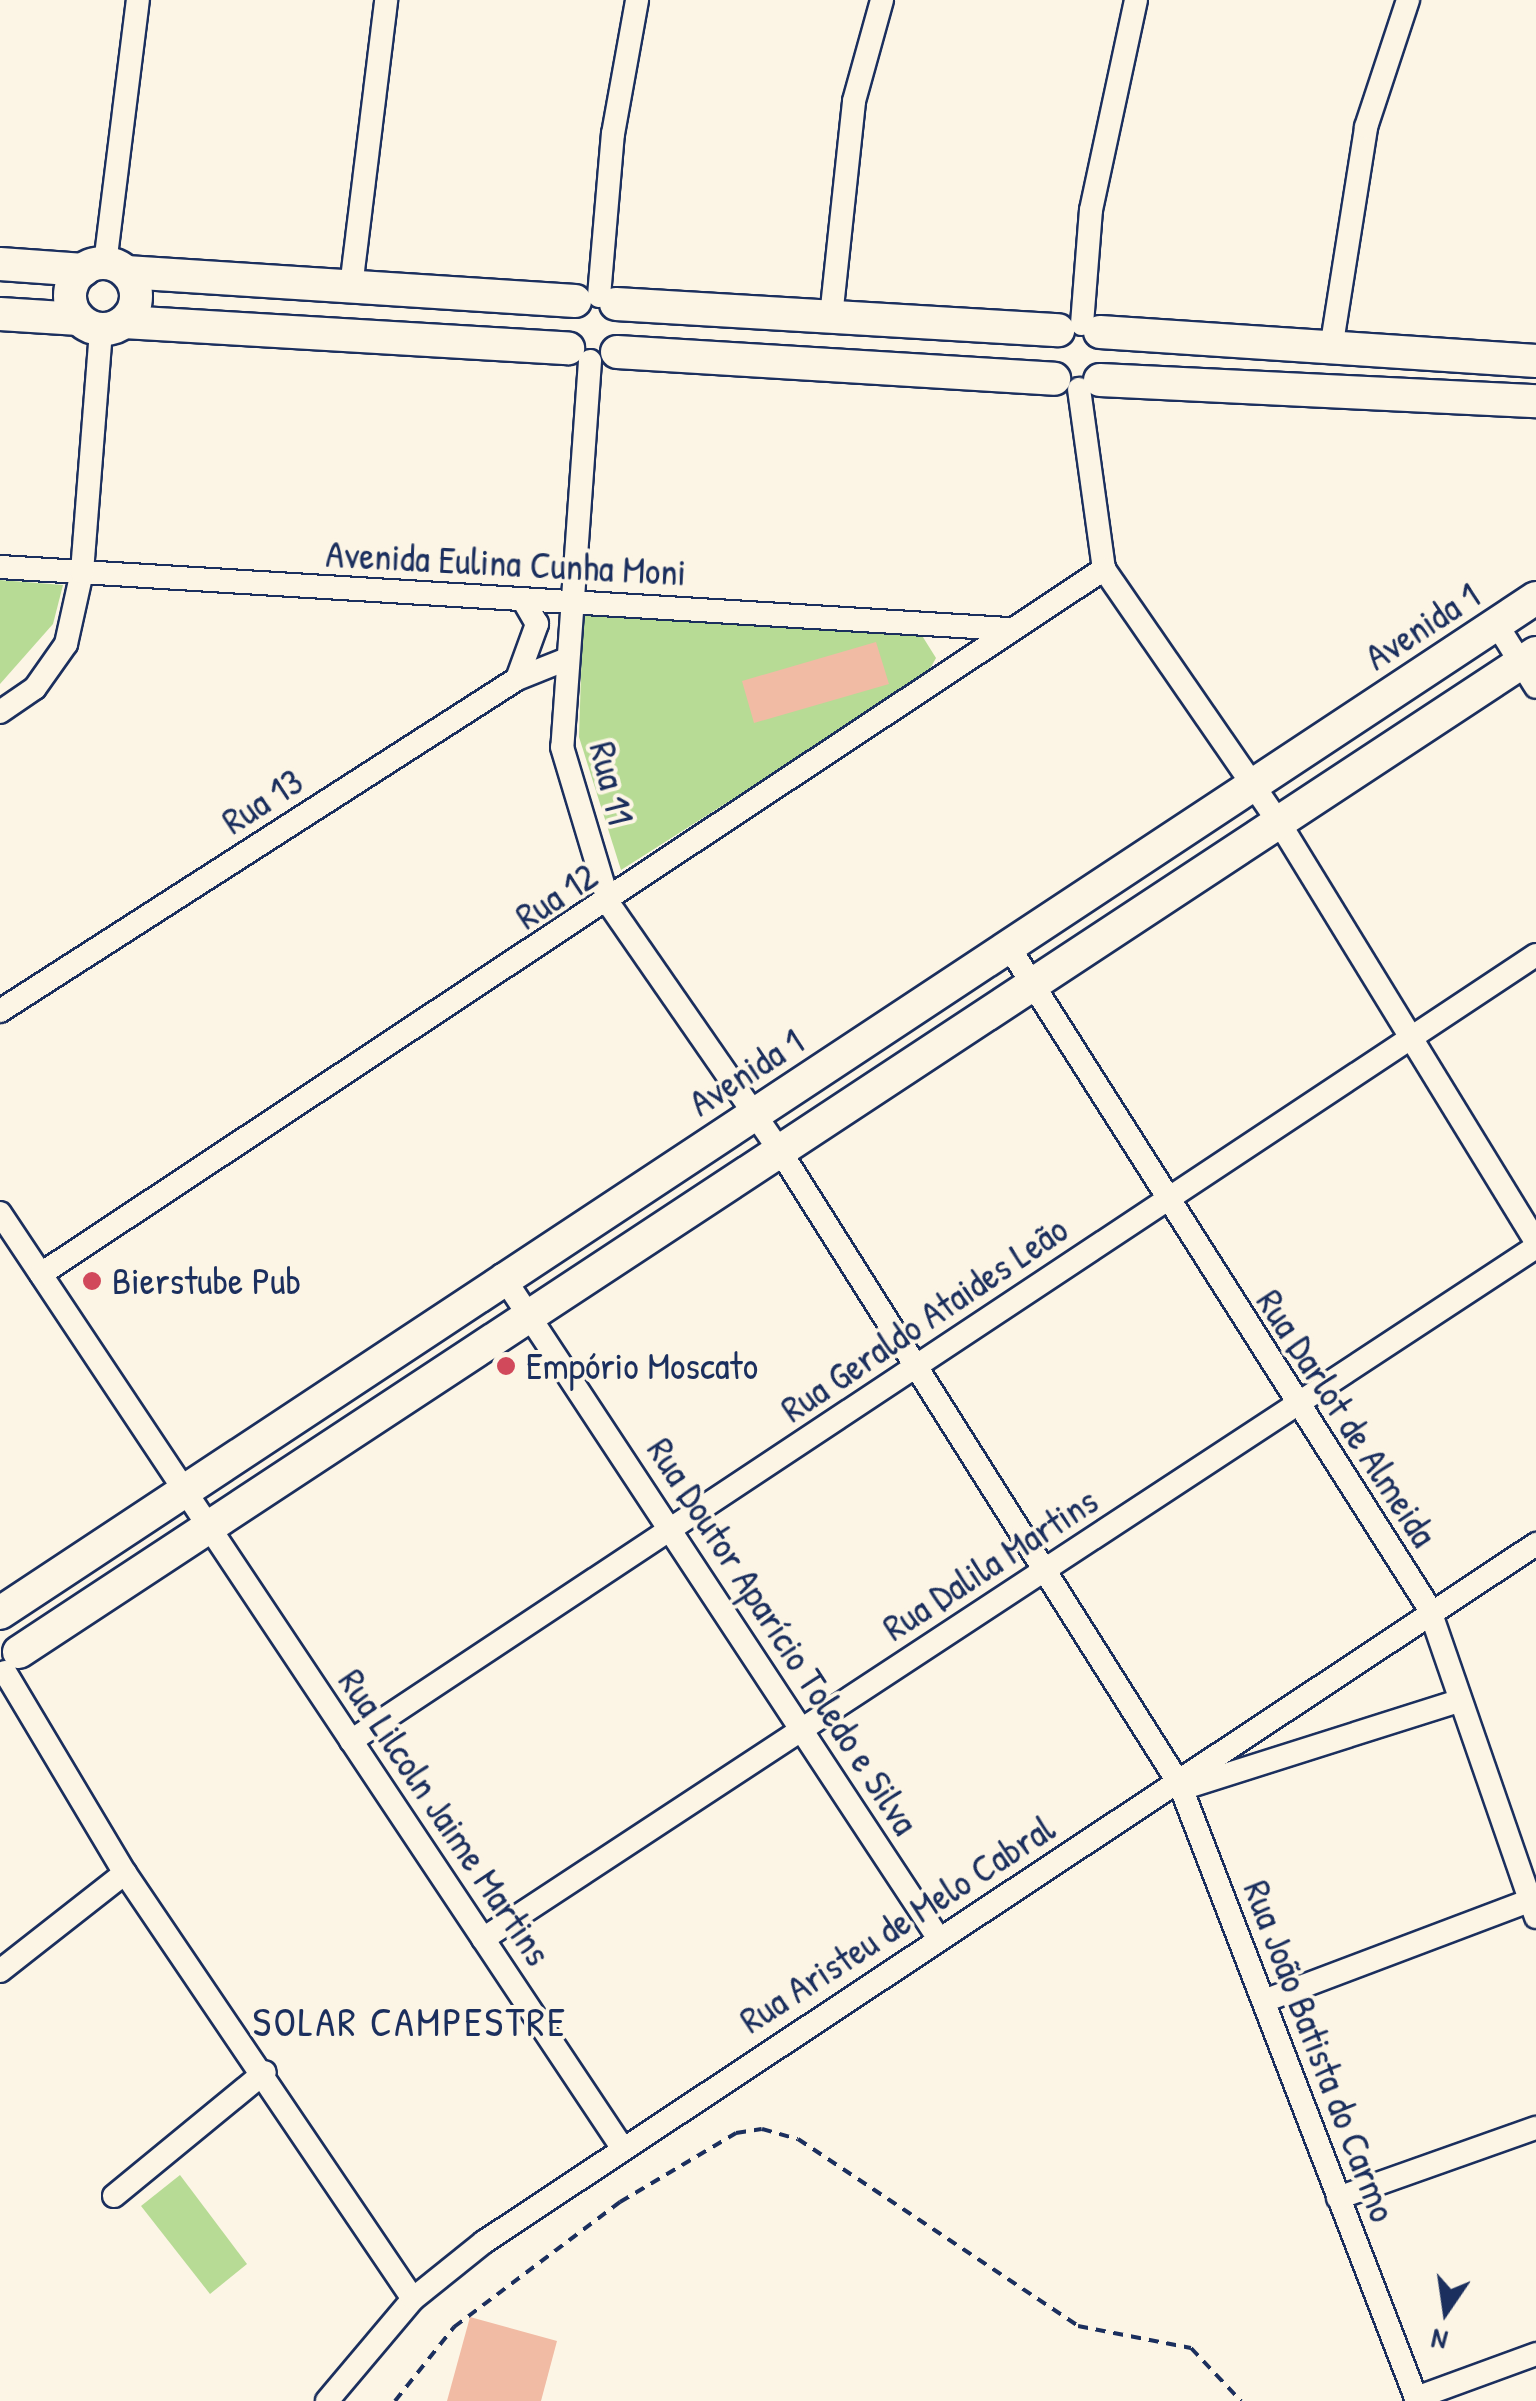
<!DOCTYPE html>
<html>
<head>
<meta charset="utf-8">
<style>
  body { margin:0 }
  #map { position:relative; width:1536px; height:2401px; overflow:hidden; background:#fcf5e5; font-family:"Patrick Hand",sans-serif }
  div>[style] { position:absolute }
  [style*='--x'] { left:calc(var(--x)*1px); top:calc(var(--y)*1px); width:calc(var(--w)*1px); rotate:calc(var(--a)*1deg) }
  .green>* { inset:0; background:#b7db95 }
  .building>* { inset:0; background:#f1bba4 }
  .path>* { height:4px; margin-top:-2px; transform-origin:0; background:repeating-linear-gradient(90deg,#1b2f5e 0 10px,transparent 0 18px) }
  .roads { filter:drop-shadow(2px 0 #1b2f5e) drop-shadow(-2px 0 #1b2f5e) drop-shadow(0 2px #1b2f5e) drop-shadow(0 -2px #1b2f5e) }
  .street>* { height:22px; margin:-11px; padding:0 11px; transform-origin:11px; border-radius:11px; background:#fcf5e5 }
  .secondary>* { height:32px; margin:-16px; padding:0 16px; transform-origin:16px; border-radius:16px; background:#fcf5e5 }
  .secondary>.ring { margin:-16px; padding:0; box-sizing:content-box; background:none; border:32px solid #fcf5e5; border-radius:50% }
  .dots>* { width:28px; height:28px; translate:-50% -50%; box-sizing:border-box; border:5px solid #fcf5e5; border-radius:50% }
  span { translate:-50% -50%; white-space:nowrap; text-align:center; line-height:1.15; -webkit-text-stroke:8px #fcf5e5; paint-order:stroke }
  .street-label { font-size:38px; color:#1b2f5e }
  .poi-label { font-size:38px; color:#1b2f5e }
  .left { translate:0 -50%; text-align:left }
  .neighbourhood-label { font-size:40px; color:#1b2f5e; letter-spacing:2.5px }
  .north { position:absolute; left:1396px; top:2261px; width:100px; height:100px; -webkit-text-stroke:8px #fcf5e5; paint-order:stroke; rotate:193deg; font-size:28px; font-weight:700; line-height:40px; text-align:center; color:#1b2f5e }
  .north::after { content:''; display:block; margin:auto; width:35px; height:45px; background:#1b2f5e; clip-path:polygon(50% 0,100% 100%,50% 72%,0 100%) }
</style>
</head>
<body>
<div id="map">
  <div class="green">
    <i style="clip-path:polygon(0 580px,63px 585px,53px 624px,0 684px)"></i>
    <i style="clip-path:polygon(583px 613px,921px 634px,936px 658px,926px 676px,621px 870px,579px 737px)"></i>
    <i style="clip-path:polygon(180px 2175px,247px 2264px,210px 2294px,141px 2206px)"></i>
  </div>
  <div class="building">
    <i style="clip-path:polygon(876px 642px,889px 684px,754px 723px,742px 681px)"></i>
    <i style="clip-path:polygon(470px 2317px,557px 2341px,541px 2401px,447px 2401px)"></i>
  </div>
  <div class="path">
    <i style="--x:395;--y:2401;--w:95;--a:-51.4"></i>
    <i style="--x:454;--y:2327;--w:208;--a:-37"></i>
    <i style="--x:620;--y:2202;--w:135;--a:-30.7"></i>
    <i style="--x:736;--y:2133;--w:26;--a:-9"></i>
    <i style="--x:762;--y:2129;--w:37;--a:16"></i>
    <i style="--x:798;--y:2139;--w:337;--a:33.7"></i>
    <i style="--x:1078;--y:2326;--w:115;--a:11"></i>
    <i style="--x:1191;--y:2348;--w:73;--a:46.7"></i>
  </div>
  <div class="roads">
    <div class="street">
      <i style="--x:105;--y:264;--w:266;--a:-82.9"></i>
      <i style="--x:351;--y:287;--w:289;--a:-83"></i>
      <i style="--x:599;--y:296;--w:163;--a:-85.1"></i>
      <i style="--x:613;--y:134;--w:136;--a:-79.8"></i>
      <i style="--x:831;--y:317;--w:217;--a:-83.9"></i>
      <i style="--x:854;--y:101;--w:105;--a:-74.5"></i>
      <i style="--x:1082;--y:324;--w:114;--a:-85.5"></i>
      <i style="--x:1091;--y:210;--w:215;--a:-77.9"></i>
      <i style="--x:1331;--y:349;--w:225;--a:-81"></i>
      <i style="--x:1366;--y:127;--w:134;--a:-71.7"></i>
      <i style="--x:590;--y:361;--w:387;--a:94.1"></i>
      <i style="--x:562;--y:747;--w:164;--a:73.3"></i>
      <i style="--x:609;--y:904;--w:304;--a:55.3"></i>
      <i style="--x:782;--y:1154;--w:746;--a:57.76"></i>
      <i style="--x:1180;--y:1785;--w:657;--a:68.94"></i>
      <i style="--x:1416;--y:2398;--w:128;--a:-20.1"></i>
      <i style="--x:1079;--y:389;--w:182;--a:82.1"></i>
      <i style="--x:1104;--y:569;--w:310;--a:55.4"></i>
      <i style="--x:1280;--y:824;--w:489;--a:58.5"></i>
      <i style="--x:0;--y:567;--w:1010;--a:3.52"></i>
      <i style="--x:1497;--y:625;--w:73;--a:57.8"></i>
      <i style="--x:517;--y:679;--w:59;--a:-70"></i>
      <i style="--x:537;--y:624;--w:28;--a:-120"></i>
      <i style="--x:0;--y:712;--w:42;--a:-34.4"></i>
      <i style="--x:35;--y:688;--w:54;--a:-54.8"></i>
      <i style="--x:66;--y:644;--w:74;--a:-77.5"></i>
      <i style="--x:82;--y:572;--w:244;--a:-85.5"></i>
      <i style="--x:1009;--y:947;--w:783;--a:57.57"></i>
      <i style="--x:1429;--y:1608;--w:327;--a:70.9"></i>
      <i style="--x:0;--y:1011;--w:614;--a:-32.71"></i>
      <i style="--x:517;--y:679;--w:54;--a:-21.8"></i>
      <i style="--x:0;--y:1213;--w:1121;--a:56.35"></i>
      <i style="--x:41;--y:1274;--w:1276;--a:-33.55"></i>
      <i style="--x:502;--y:1275;--w:791;--a:56.65"></i>
      <i style="--x:5;--y:1672;--w:234;--a:59.2"></i>
      <i style="--x:125;--y:1873;--w:514;--a:55.94"></i>
      <i style="--x:351;--y:1741;--w:1422;--a:-33.56"></i>
      <i style="--x:1181;--y:1789;--w:292;--a:-17.6"></i>
      <i style="--x:483;--y:1939;--w:1260;--a:-33.31"></i>
      <i style="--x:0;--y:1971;--w:159;--a:-38.1"></i>
      <i style="--x:1264;--y:2001;--w:285;--a:-20.7"></i>
      <i style="--x:114;--y:2196;--w:195;--a:-39.4"></i>
      <i style="--x:1338;--y:2198;--w:210;--a:-19.5"></i>
      <i style="--x:327;--y:2401;--w:133;--a:-49.9"></i>
      <i style="--x:413;--y:2299;--w:91;--a:-38.8"></i>
      <i style="--x:484;--y:2242;--w:1263;--a:-33.56"></i>
    </div>
    <div class="secondary">
      <i class="ring" style="left:70px;top:263px;width:34px;height:34px"></i>
      <i style="--x:0;--y:264;--w:84;--a:4.1"></i>
      <i style="--x:126;--y:272;--w:450;--a:3.7"></i>
      <i style="--x:616;--y:304;--w:443;--a:3.4"></i>
      <i style="--x:0;--y:314;--w:79;--a:3.6"></i>
      <i style="--x:124;--y:322;--w:445;--a:3.4"></i>
      <i style="--x:1100;--y:332;--w:437;--a:3.8"></i>
      <i style="--x:617;--y:352;--w:438;--a:3.5"></i>
      <i style="--x:1100;--y:380;--w:437;--a:2.8"></i>
      <i style="--x:0;--y:1613;--w:1841;--a:-33.46"></i>
      <i style="--x:19;--y:1652;--w:1816;--a:-33.37"></i>
    </div>
  </div>
  <div class="dots">
    <i style="left:92px;top:1281px;background:#d1495b"></i>
    <i style="left:506px;top:1366px;background:#d1495b"></i>
  </div>
  <div class="street-label">
    <span style="left:506px;top:563px;rotate:3deg">Avenida Eulina Cunha Moni</span>
    <span style="left:1422px;top:626px;rotate:-33deg">Avenida 1</span>
    <span style="left:612px;top:783px;rotate:76deg">Rua 11</span>
    <span style="left:262px;top:801px;rotate:-33deg">Rua 13</span>
    <span style="left:556px;top:896px;rotate:-33deg">Rua 12</span>
    <span style="left:746px;top:1072px;rotate:-33deg">Avenida 1</span>
    <span style="left:924px;top:1319px;rotate:-34deg">Rua Geraldo Ataides Leão</span>
    <span style="left:1347px;top:1418px;rotate:57deg">Rua Darlot de Almeida</span>
    <span style="left:990px;top:1564px;rotate:-33deg">Rua Dalila Martins</span>
    <span style="left:783px;top:1636px;rotate:57deg">Rua Doutor Aparício Toledo e Silva</span>
    <span style="left:445px;top:1817px;rotate:56deg">Rua Lilcoln Jaime Martins</span>
    <span style="left:897px;top:1924px;rotate:-33deg">Rua Aristeu de Melo Cabral</span>
    <span style="left:1320px;top:2051px;rotate:69deg">Rua João Batista do Carmo</span>
  </div>
  <div class="poi-label">
    <span class="left" style="left:112px;top:1281px">Bierstube Pub</span>
    <span class="left" style="left:526px;top:1366px">Empório Moscato</span>
  </div>
  <div class="neighbourhood-label">
    <span style="left:410px;top:2021px">SOLAR CAMPESTRE</span>
  </div>
  <div class="north">N</div>
</div>
</body>
</html>
